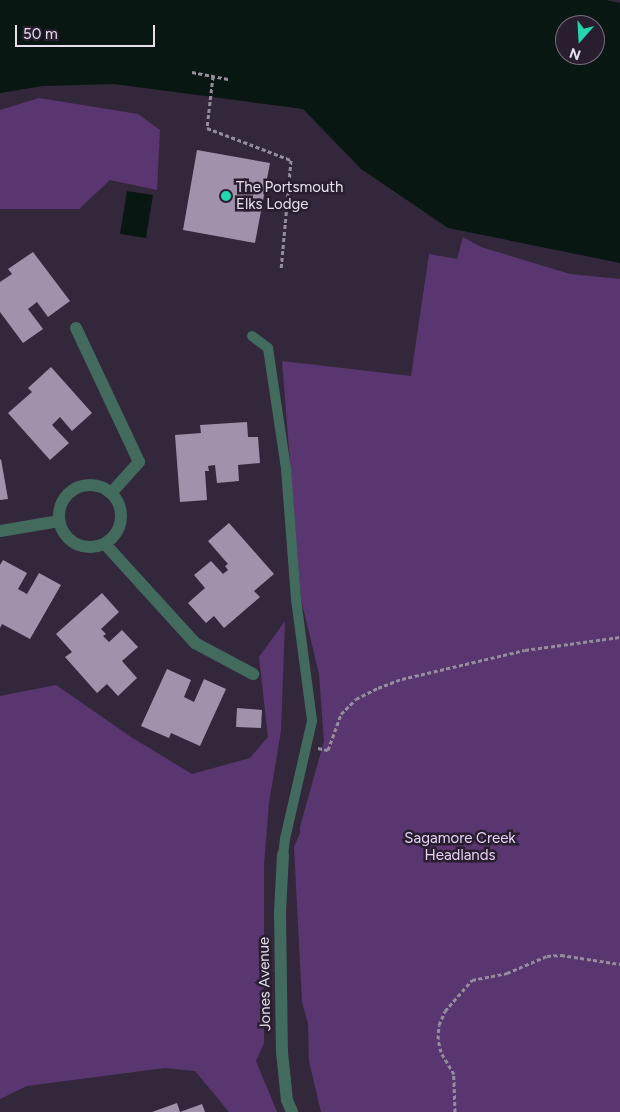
<!DOCTYPE html>
<html>
<head>
<meta charset="utf-8">
<style>
  body { margin:0 }
  #map { position:relative; width:620px; height:1112px; overflow:hidden; background:#33283b; font-family:Figtree,sans-serif }
  div>[style] { position:absolute }
  [style*='--x'] { left:calc(var(--x)*1px); top:calc(var(--y)*1px); width:calc(var(--w)*1px); rotate:calc(var(--a)*1deg) }
  .green>* { inset:0; background:#59366f }
  .water>* { inset:0; background:#091713 }
  .building>* { inset:0; background:#a092aa }
  .path>* { height:3px; margin-top:-1.5px; transform-origin:0; background:repeating-linear-gradient(90deg,#968d9c 0 4px,transparent 0 6.5px) }
  .lane>* { height:10px; margin:-5px; padding:0 5px; transform-origin:5px; border-radius:5px; background:#426b5e }
  .street>* { height:12px; margin:-6px; padding:0 6px; transform-origin:6px; border-radius:6px; background:#426b5e }
  .street>.ring { margin:-6px; padding:0; box-sizing:content-box; background:none; border:12px solid #426b5e; border-radius:50% }
  .dots>* { width:14px; height:14px; translate:-50% -50%; box-sizing:border-box; border:2px solid #291e30; border-radius:50% }
  span { translate:-50% -50%; white-space:nowrap; text-align:center; line-height:1.15; -webkit-text-stroke:5px #291e30; paint-order:stroke }
  .poi-label { font-size:15px; color:#e7e0ec }
  .left { translate:0 -50%; text-align:left }
  .park-label { font-size:15px; color:#e7d1f7 }
  .street-label { font-size:15px; color:#e7e0ec }
  .north { position:absolute; left:555px; top:15px; width:50px; height:50px; box-sizing:border-box; background:#291e30; border:1px solid #756c7b; border-radius:50%; rotate:199deg; font-size:14px; font-weight:700; line-height:20px; text-align:center; color:#e7e0ec }
  .north::after { content:''; display:block; margin:auto; width:18px; height:22px; background:#25d5ae; clip-path:polygon(50% 0,100% 100%,50% 72%,0 100%) }
  .scale { position:absolute; left:15px; top:25px; width:140px; height:22px; box-sizing:border-box; border:2px solid #e7e0ec; border-top:0; padding-left:6px; font-size:15px; line-height:18px; white-space:nowrap; color:#e7e0ec; -webkit-text-stroke:4px #291e30; paint-order:stroke }
</style>
</head>
<body>
<div id="map">
  <div class="green">
    <i style="clip-path:polygon(39px 98px,138px 114px,160px 130px,157px 190px,110px 180px,79px 209px,0 209px,0 110px)"></i>
    <i style="clip-path:polygon(463px 237px,481px 247px,570px 274px,620px 279px,620px 1112px,321px 1112px,309px 1061px,308px 1024px,302px 1002px,294px 847px,300px 833px,300px 827px,324px 741px,319px 674px,301px 599px,282px 361px,411px 376px,429px 254px,457px 259px)"></i>
    <i style="clip-path:polygon(285px 621px,281px 731px,269px 803px,264px 865px,264px 1043px,256px 1061px,277px 1112px,229px 1112px,195px 1071px,165px 1068px,27px 1086px,0 1099px,0 696px,56px 685px,131px 737px,192px 774px,250px 758px,268px 737px,259px 657px)"></i>
  </div>
  <div class="water">
    <i style="clip-path:polygon(evenodd,0 0,606px 0,620px 3px,620px 263px,448px 228px,361px 169px,303px 109px,114px 84px,43px 86px,0 93px,0 0,565px 25px,595px 25px,595px 55px,565px 55px,565px 25px)"></i>
    <i style="clip-path:polygon(127px 191px,153px 195px,146px 238px,120px 234px)"></i>
  </div>
  <div class="building">
    <i style="clip-path:polygon(197px 150px,270px 163px,255px 243px,183px 230px)"></i>
    <i style="clip-path:polygon(33px 252px,70px 301px,48px 317px,37px 302px,28px 309px,43px 329px,23px 343px,0 312px,0 282px,12px 274px,8px 269px)"></i>
    <i style="clip-path:polygon(51px 367px,92px 413px,72px 431px,60px 417px,52px 425px,69px 443px,50px 460px,8px 413px,32px 392px,28px 388px)"></i>
    <i style="clip-path:polygon(247px 422px,248px 437px,258px 437px,260px 463px,238px 465px,239px 481px,217px 483px,215px 465px,208px 466px,209px 471px,205px 471px,207px 500px,180px 502px,175px 435px,201px 433px,200px 425px)"></i>
    <i style="clip-path:polygon(1px 459px,8px 499px,0 500px,0 460px)"></i>
    <i style="clip-path:polygon(229px 523px,274px 574px,254px 591px,260px 597px,224px 628px,214px 616px,206px 623px,188px 603px,205px 588px,194px 575px,211px 561px,223px 574px,228px 570px,225px 566px,228px 564px,208px 541px)"></i>
    <i style="clip-path:polygon(3px 560px,27px 573px,18px 589px,27px 594px,39px 573px,61px 585px,30px 639px,2px 624px,0 628px,0 565px)"></i>
    <i style="clip-path:polygon(102px 593px,119px 612px,101px 629px,106px 634px,103px 636px,109px 642px,122px 630px,138px 647px,122px 661px,137px 678px,118px 696px,107px 684px,97px 693px,65px 657px,72px 652px,56px 634px)"></i>
    <i style="clip-path:polygon(167px 669px,191px 680px,184px 697px,194px 702px,204px 679px,226px 689px,200px 746px,171px 733px,169px 738px,141px 726px)"></i>
    <i style="clip-path:polygon(237px 708px,262px 710px,261px 728px,236px 727px)"></i>
    <i style="clip-path:polygon(177px 1103px,180px 1112px,202px 1104px,205px 1112px,152px 1112px)"></i>
  </div>
  <div class="path">
    <i style="--x:192;--y:72;--w:38;--a:11"></i>
    <i style="--x:213;--y:76;--w:52;--a:96.6"></i>
    <i style="--x:207;--y:128;--w:90;--a:20.9"></i>
    <i style="--x:291;--y:160;--w:110;--a:95.2"></i>
    <i style="--x:318;--y:748;--w:10;--a:11"></i>
    <i style="--x:328;--y:750;--w:38;--a:-70"></i>
    <i style="--x:341;--y:714;--w:21;--a:-45"></i>
    <i style="--x:356;--y:699;--w:25;--a:-27"></i>
    <i style="--x:378;--y:688;--w:26;--a:-21"></i>
    <i style="--x:402;--y:679;--w:126;--a:-13.3"></i>
    <i style="--x:525;--y:650;--w:96;--a:-7.8"></i>
    <i style="--x:455;--y:1112;--w:38;--a:-92"></i>
    <i style="--x:454;--y:1074;--w:26;--a:-121"></i>
    <i style="--x:441;--y:1052;--w:13;--a:-103"></i>
    <i style="--x:438;--y:1039;--w:14;--a:-86"></i>
    <i style="--x:439;--y:1025;--w:15;--a:-67"></i>
    <i style="--x:445;--y:1011;--w:41;--a:-48.9"></i>
    <i style="--x:472;--y:980;--w:36;--a:-11"></i>
    <i style="--x:507;--y:973;--w:43;--a:-23"></i>
    <i style="--x:547;--y:956;--w:14;--a:-4"></i>
    <i style="--x:561;--y:955;--w:60;--a:8.7"></i>
  </div>
  <div class="lane">
    <i style="--x:252;--y:336;--w:20;--a:37"></i>
    <i style="--x:268;--y:348;--w:122;--a:81.5"></i>
    <i style="--x:286;--y:469;--w:130;--a:85.6"></i>
    <i style="--x:296;--y:599;--w:123;--a:82.5"></i>
    <i style="--x:312;--y:721;--w:121;--a:102.9"></i>
    <i style="--x:285;--y:839;--w:16;--a:97"></i>
  </div>
  <div class="street">
    <i style="--x:76;--y:328;--w:148;--a:64.8"></i>
    <i style="--x:139;--y:462;--w:40;--a:132"></i>
    <i class="ring" style="left:59px;top:485px;width:50px;height:50px"></i>
    <i style="--x:0;--y:531;--w:60;--a:-9.6"></i>
    <i style="--x:105;--y:544;--w:134;--a:47.7"></i>
    <i style="--x:195;--y:643;--w:66;--a:28.1"></i>
    <i style="--x:283;--y:855;--w:57;--a:93"></i>
    <i style="--x:280;--y:912;--w:140;--a:89.2"></i>
    <i style="--x:282;--y:1052;--w:48;--a:84.1"></i>
    <i style="--x:287;--y:1100;--w:13;--a:67"></i>
  </div>
  <div class="dots">
    <i style="left:226px;top:196px;background:#25d5ae"></i>
  </div>
  <div class="poi-label">
    <span class="left" style="left:236px;top:196px">The Portsmouth<br>Elks Lodge</span>
  </div>
  <div class="park-label">
    <span style="left:460px;top:847px">Sagamore Creek<br>Headlands</span>
  </div>
  <div class="street-label">
    <span style="left:265px;top:984px;rotate:-91deg">Jones Avenue</span>
  </div>
  <div class="north">N</div>
  <div class="scale">50 m</div>
</div>
</body>
</html>
